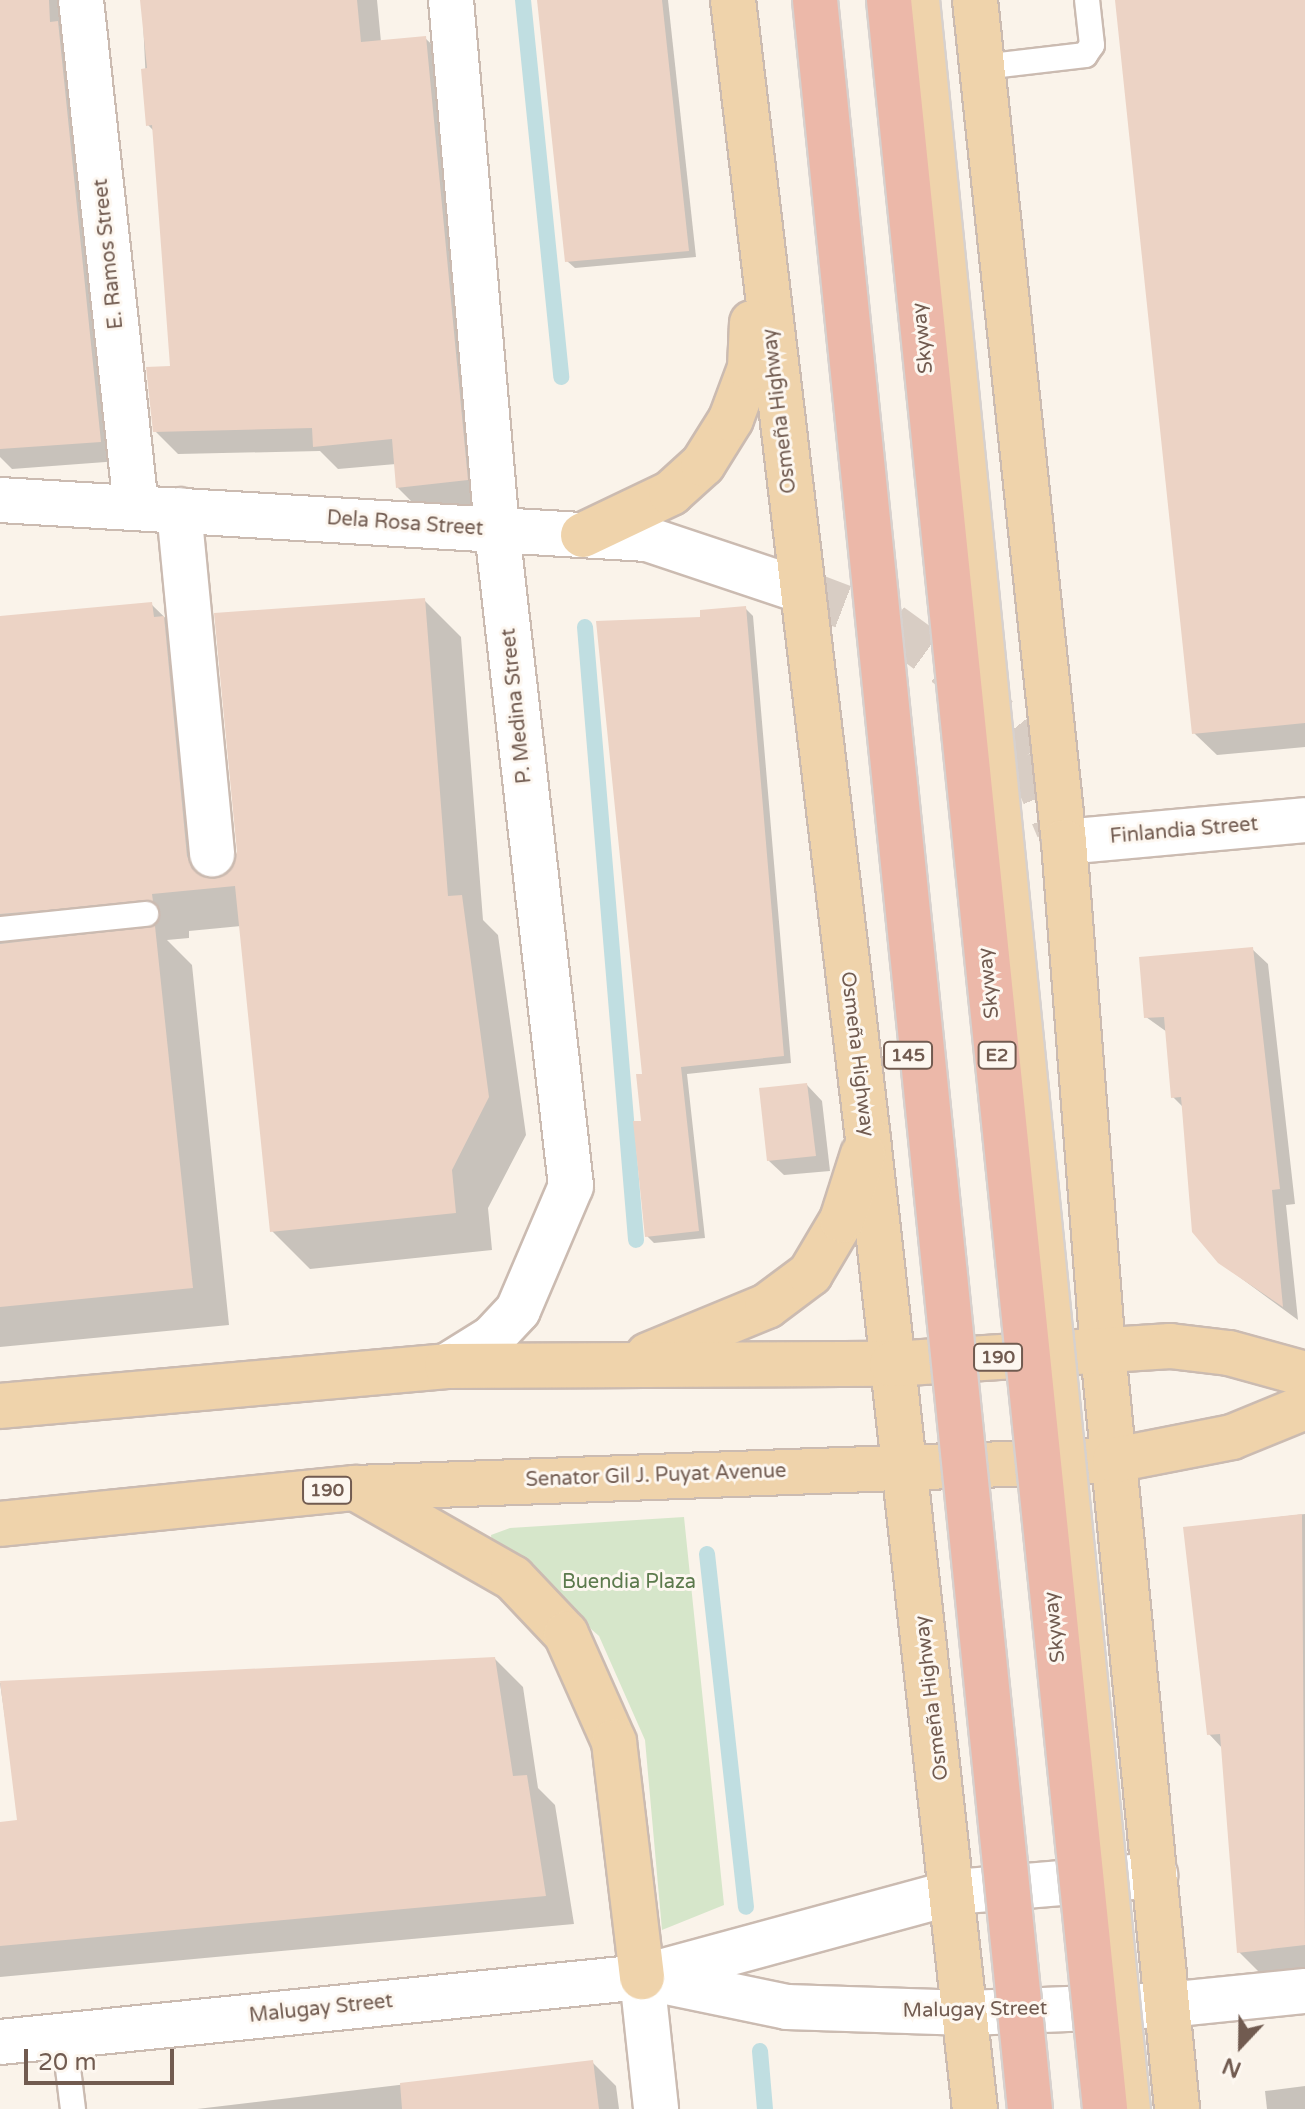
<!DOCTYPE html>
<html>
<head>
<meta charset="utf-8">
<style>
  body { margin:0 }
  #map { position:relative; width:1305px; height:2109px; overflow:hidden; background:#faf3ea; font-family:"Varela Round",sans-serif }
  div>[style] { position:absolute }
  [style*='--x'] { left:calc(var(--x)*1px); top:calc(var(--y)*1px); width:calc(var(--w)*1px); rotate:calc(var(--a)*1deg) }
  .green>* { inset:0; background:#d6e6ca }
  .shadow>* { inset:0; background:#0003 }
  .stream>* { height:16px; margin:-8px; padding:0 8px; transform-origin:8px; border-radius:8px; background:#c0dee1 }
  .building>* { inset:0; background:#ecd3c5 }
  .secondary-tunnel>* { height:44px; margin-top:-22px; transform-origin:0; background:repeating-linear-gradient(90deg,#d8cdc4 0 44px,transparent 0 66px) }
  .roads { filter:drop-shadow(2px 0 #cbbbb1) drop-shadow(-2px 0 #cbbbb1) drop-shadow(0 2px #cbbbb1) drop-shadow(0 -2px #cbbbb1) }
  .lane>* { height:24px; margin:-12px; padding:0 12px; transform-origin:12px; border-radius:12px; background:#fff }
  .street>* { height:44px; margin:-22px; padding:0 22px; transform-origin:22px; border-radius:22px; background:#fff }
  .secondary>* { height:44px; margin:-22px; padding:0 22px; transform-origin:22px; border-radius:22px; background:#fff }
  .primary>* { height:44px; margin:-22px; padding:0 22px; transform-origin:22px; border-radius:22px; background:#efd3ab }
  .bridges { filter:drop-shadow(2px 0 #d7d1ce) drop-shadow(-2px 0 #d7d1ce) drop-shadow(0 2px #d7d1ce) drop-shadow(0 -2px #d7d1ce) }
  .primary-bridge>* { height:44px; margin:-22px; padding:0 22px; transform-origin:22px; border-radius:22px; background:#efd3ab }
  .highway-bridge>* { height:44px; margin:-22px; padding:0 22px; transform-origin:22px; border-radius:22px; background:#ecb8a9 }
  span { translate:-50% -50%; white-space:nowrap; text-align:center; line-height:1.15; -webkit-text-stroke:6px #fdf7f0; paint-order:stroke }
  .shield-label span { padding:2px 6px; background:#fdf7f0; border:2px solid; border-radius:6px; -webkit-text-stroke-width:0 }
  .shield-label { font-size:18px; color:#715b50; font-weight:700 }
  .street-label { font-size:20px; color:#715b50 }
  .park-label { font-size:20px; color:#5c7a4d }
  .north { position:absolute; left:1201px; top:2005px; width:80px; height:80px; -webkit-text-stroke:6px #fdf7f0; paint-order:stroke; rotate:202deg; font-size:22px; font-weight:700; line-height:32px; text-align:center; color:#715b50 }
  .north::after { content:''; display:block; margin:auto; width:28px; height:36px; background:#715b50; clip-path:polygon(50% 0,100% 100%,50% 72%,0 100%) }
  .scale { position:absolute; left:24px; top:2049px; width:150px; height:36px; box-sizing:border-box; border:4px solid #715b50; border-top:0; padding-left:10px; font-size:24px; line-height:28px; white-space:nowrap; color:#715b50; -webkit-text-stroke:6px #fdf7f0; paint-order:stroke }
</style>
</head>
<body>
<div id="map">
  <div class="green">
    <i style="clip-path:polygon(684px 1517px,724px 1905px,662px 1930px,645px 1740px,599px 1636px,532px 1577px,493px 1554px,491px 1535px,510px 1528px)"></i>
  </div>
  <div class="shadow">
    <i style="clip-path:polygon(0 0,66px 0,119px 461px,12px 469px,0 457px)"></i>
    <i style="clip-path:polygon(142px 0,377px 0,381px 42px,425px 38px,449px 61px,490px 503px,421px 511px,398px 488px,396px 464px,338px 469px,320px 451px,178px 454px,155px 431px,172px 367px,154px 131px,148px 125px)"></i>
    <i style="clip-path:polygon(539px 0,668px 0,696px 257px,575px 268px,567px 261px)"></i>
    <i style="clip-path:polygon(1118px 0,1305px 0,1305px 747px,1217px 755px,1194px 733px)"></i>
    <i style="clip-path:polygon(424px 600px,461px 637px,483px 920px,498px 935px,526px 1135px,488px 1208px,492px 1250px,310px 1269px,272px 1231px,241px 926px,189px 931px,189px 938px,167px 940px,192px 965px,229px 1325px,0 1347px,0 618px,151px 604px,189px 641px,201px 656px,222px 878px)"></i>
    <i style="clip-path:polygon(745px 608px,753px 616px,791px 1063px,687px 1074px,705px 1238px,654px 1243px,647px 1236px,644px 1076px,703px 619px)"></i>
    <i style="clip-path:polygon(1252px 949px,1268px 964px,1295px 1204px,1286px 1205px,1298px 1320px,1219px 1262px,1184px 1108px,1173px 1097px,1167px 1032px,1146px 1017px)"></i>
    <i style="clip-path:polygon(807px 1085px,822px 1101px,830px 1171px,784px 1175px,768px 1160px)"></i>
    <i style="clip-path:polygon(1305px 1514px,1305px 1972px,1263px 1976px,1239px 1952px,1223px 1749px,1209px 1734px,1185px 1528px)"></i>
    <i style="clip-path:polygon(495px 1659px,523px 1687px,538px 1788px,555px 1805px,574px 1924px,0 1977px,0 1824px,20px 1822px,0 1683px)"></i>
    <i style="clip-path:polygon(592px 2062px,616px 2086px,619px 2109px,197px 2109px)"></i>
    <i style="clip-path:polygon(1305px 2086px,1305px 2109px,1267px 2109px,1265px 2091px)"></i>
  </div>
  <div class="stream">
    <i style="--x:523;--y:0;--w:379;--a:84.2"></i>
    <i style="--x:585;--y:627;--w:615;--a:85.24"></i>
    <i style="--x:707;--y:1554;--w:355;--a:83.7"></i>
    <i style="--x:760;--y:2051;--w:58;--a:85.1"></i>
  </div>
  <div class="building">
    <i style="clip-path:polygon(0 0,49px 0,50px 22px,58px 21px,101px 442px,0 449px)"></i>
    <i style="clip-path:polygon(140px 0,357px 0,361px 42px,426px 36px,468px 480px,396px 488px,392px 439px,313px 447px,312px 428px,153px 432px,146px 367px,170px 366px,152px 125px,146px 126px,141px 69px,147px 68px)"></i>
    <i style="clip-path:polygon(537px 0,662px 0,689px 251px,565px 262px)"></i>
    <i style="clip-path:polygon(1115px 0,1305px 0,1305px 723px,1192px 734px)"></i>
    <i style="clip-path:polygon(425px 598px,448px 896px,462px 895px,489px 1097px,452px 1170px,456px 1213px,270px 1232px,235px 886px,152px 894px,153px 901px,0 914px,0 616px,152px 602px,154px 617px,164px 616px,187px 856px,192px 869px,214px 879px,227px 874px,237px 852px,214px 613px)"></i>
    <i style="clip-path:polygon(746px 606px,784px 1056px,681px 1067px,699px 1231px,645px 1237px,633px 1121px,641px 1121px,636px 1074px,642px 1074px,596px 621px,700px 617px,700px 610px)"></i>
    <i style="clip-path:polygon(155px 926px,193px 1288px,0 1307px,0 944px)"></i>
    <i style="clip-path:polygon(1253px 947px,1280px 1189px,1272px 1190px,1283px 1307px,1218px 1263px,1192px 1232px,1181px 1097px,1171px 1098px,1164px 1017px,1144px 1018px,1139px 957px)"></i>
    <i style="clip-path:polygon(807px 1083px,816px 1156px,767px 1161px,759px 1088px)"></i>
    <i style="clip-path:polygon(1302px 1514px,1305px 1945px,1237px 1953px,1220px 1734px,1207px 1735px,1183px 1527px)"></i>
    <i style="clip-path:polygon(495px 1657px,513px 1776px,527px 1775px,546px 1896px,0 1946px,0 1822px,17px 1820px,0 1681px)"></i>
    <i style="clip-path:polygon(593px 2060px,599px 2109px,402px 2109px,400px 2083px)"></i>
  </div>
  <div class="secondary-tunnel">
    <i style="--x:802;--y:591;--w:95;--a:20.9"></i>
    <i style="--x:891;--y:625;--w:95;--a:36"></i>
    <i style="--x:968;--y:681;--w:95;--a:51.4"></i>
    <i style="--x:1027;--y:755;--w:80;--a:67.3"></i>
  </div>
  <div class="roads">
    <div class="lane">
      <i style="--x:983;--y:67;--w:103;--a:-6.7"></i>
      <i style="--x:1085;--y:55;--w:12;--a:-55"></i>
      <i style="--x:1092;--y:45;--w:45;--a:-96.3"></i>
      <i style="--x:0;--y:929;--w:147;--a:-5.9"></i>
      <i style="--x:64;--y:2036;--w:74;--a:83"></i>
    </div>
    <div class="street">
      <i style="--x:81;--y:0;--w:510;--a:83.81"></i>
      <i style="--x:179;--y:510;--w:346;--a:84.5"></i>
      <i style="--x:447;--y:1366;--w:53;--a:-31.9"></i>
      <i style="--x:492;--y:1338;--w:38;--a:-47"></i>
      <i style="--x:518;--y:1310;--w:135;--a:-66.9"></i>
      <i style="--x:571;--y:1186;--w:660;--a:-96.44"></i>
      <i style="--x:497;--y:530;--w:532;--a:-94.96"></i>
    </div>
    <div class="secondary">
      <i style="--x:0;--y:500;--w:648;--a:3.45"></i>
      <i style="--x:647;--y:539;--w:163;--a:18.5"></i>
      <i style="--x:1064;--y:842;--w:242;--a:-5.2"></i>
      <i style="--x:642;--y:1977;--w:133;--a:83.9"></i>
      <i style="--x:652;--y:1979;--w:138;--a:11.7"></i>
      <i style="--x:787;--y:2007;--w:181;--a:1.9"></i>
      <i style="--x:968;--y:2013;--w:199;--a:-2.3"></i>
      <i style="--x:1167;--y:2005;--w:139;--a:-5.8"></i>
      <i style="--x:0;--y:2042;--w:645;--a:-5.78"></i>
      <i style="--x:642;--y:1977;--w:323;--a:-15.2"></i>
      <i style="--x:954;--y:1892;--w:202;--a:-4.8"></i>
    </div>
    <div class="primary">
      <i style="--x:733;--y:0;--w:1147;--a:83.24"></i>
      <i style="--x:868;--y:1139;--w:976;--a:83.71"></i>
      <i style="--x:975;--y:0;--w:847;--a:83.97"></i>
      <i style="--x:1064;--y:842;--w:510;--a:85.62"></i>
      <i style="--x:1103;--y:1351;--w:762;--a:84.42"></i>
      <i style="--x:583;--y:535;--w:98;--a:-25.5"></i>
      <i style="--x:671;--y:493;--w:43;--a:-42.2"></i>
      <i style="--x:703;--y:464;--w:53;--a:-58.1"></i>
      <i style="--x:731;--y:419;--w:54;--a:-69.6"></i>
      <i style="--x:750;--y:368;--w:45;--a:-87.5"></i>
      <i style="--x:648;--y:1355;--w:129;--a:-22.4"></i>
      <i style="--x:767;--y:1306;--w:54;--a:-36.7"></i>
      <i style="--x:810;--y:1274;--w:63;--a:-59.3"></i>
      <i style="--x:842;--y:1220;--w:69;--a:-72.3"></i>
      <i style="--x:0;--y:1406;--w:449;--a:-5.1"></i>
      <i style="--x:447;--y:1366;--w:445;--a:-0.3"></i>
      <i style="--x:892;--y:1364;--w:279;--a:-3.7"></i>
      <i style="--x:1170;--y:1346;--w:59;--a:6.8"></i>
      <i style="--x:1229;--y:1353;--w:79;--a:15.4"></i>
      <i style="--x:355;--y:1488;--w:182;--a:29.7"></i>
      <i style="--x:513;--y:1578;--w:77;--a:46.6"></i>
      <i style="--x:566;--y:1634;--w:118;--a:66"></i>
      <i style="--x:614;--y:1742;--w:237;--a:83.2"></i>
      <i style="--x:0;--y:1524;--w:357;--a:-5.8"></i>
      <i style="--x:355;--y:1488;--w:761;--a:-2.11"></i>
      <i style="--x:1115;--y:1460;--w:119;--a:-11.1"></i>
      <i style="--x:1232;--y:1437;--w:79;--a:-22.3"></i>
    </div>
  </div>
  <div class="bridges">
    <div class="primary-bridge">
      <i style="--x:917;--y:0;--w:2120;--a:84.29"></i>
    </div>
    <div class="highway-bridge">
      <i style="--x:815;--y:0;--w:2120;--a:84.18"></i>
      <i style="--x:889;--y:0;--w:2120;--a:84.15"></i>
    </div>
  </div>
  <div class="shield-label">
    <span style="left:908px;top:1055px">145</span>
    <span style="left:997px;top:1055px">E2</span>
    <span style="left:998px;top:1357px">190</span>
    <span style="left:327px;top:1490px">190</span>
  </div>
  <div class="street-label">
    <span style="left:109px;top:254px;rotate:-96deg">E. Ramos Street</span>
    <span style="left:923px;top:338px;rotate:-96deg">Skyway</span>
    <span style="left:780px;top:411px;rotate:-97deg">Osmeña Highway</span>
    <span style="left:405px;top:524px;rotate:4deg">Dela Rosa Street</span>
    <span style="left:517px;top:706px;rotate:-96deg">P. Medina Street</span>
    <span style="left:1184px;top:831px;rotate:-5deg">Finlandia Street</span>
    <span style="left:989px;top:983px;rotate:-96deg">Skyway</span>
    <span style="left:857px;top:1054px;rotate:83deg">Osmeña Highway</span>
    <span style="left:656px;top:1476px;rotate:-2deg">Senator Gil J. Puyat Avenue</span>
    <span style="left:1055px;top:1627px;rotate:-96deg">Skyway</span>
    <span style="left:932px;top:1698px;rotate:-97deg">Osmeña Highway</span>
    <span style="left:321px;top:2009px;rotate:-6deg">Malugay Street</span>
    <span style="left:975px;top:2010px;rotate:-1deg">Malugay Street</span>
  </div>
  <div class="park-label">
    <span style="left:629px;top:1582px">Buendia Plaza</span>
  </div>
  <div class="north">N</div>
  <div class="scale">20 m</div>
</div>
</body>
</html>
